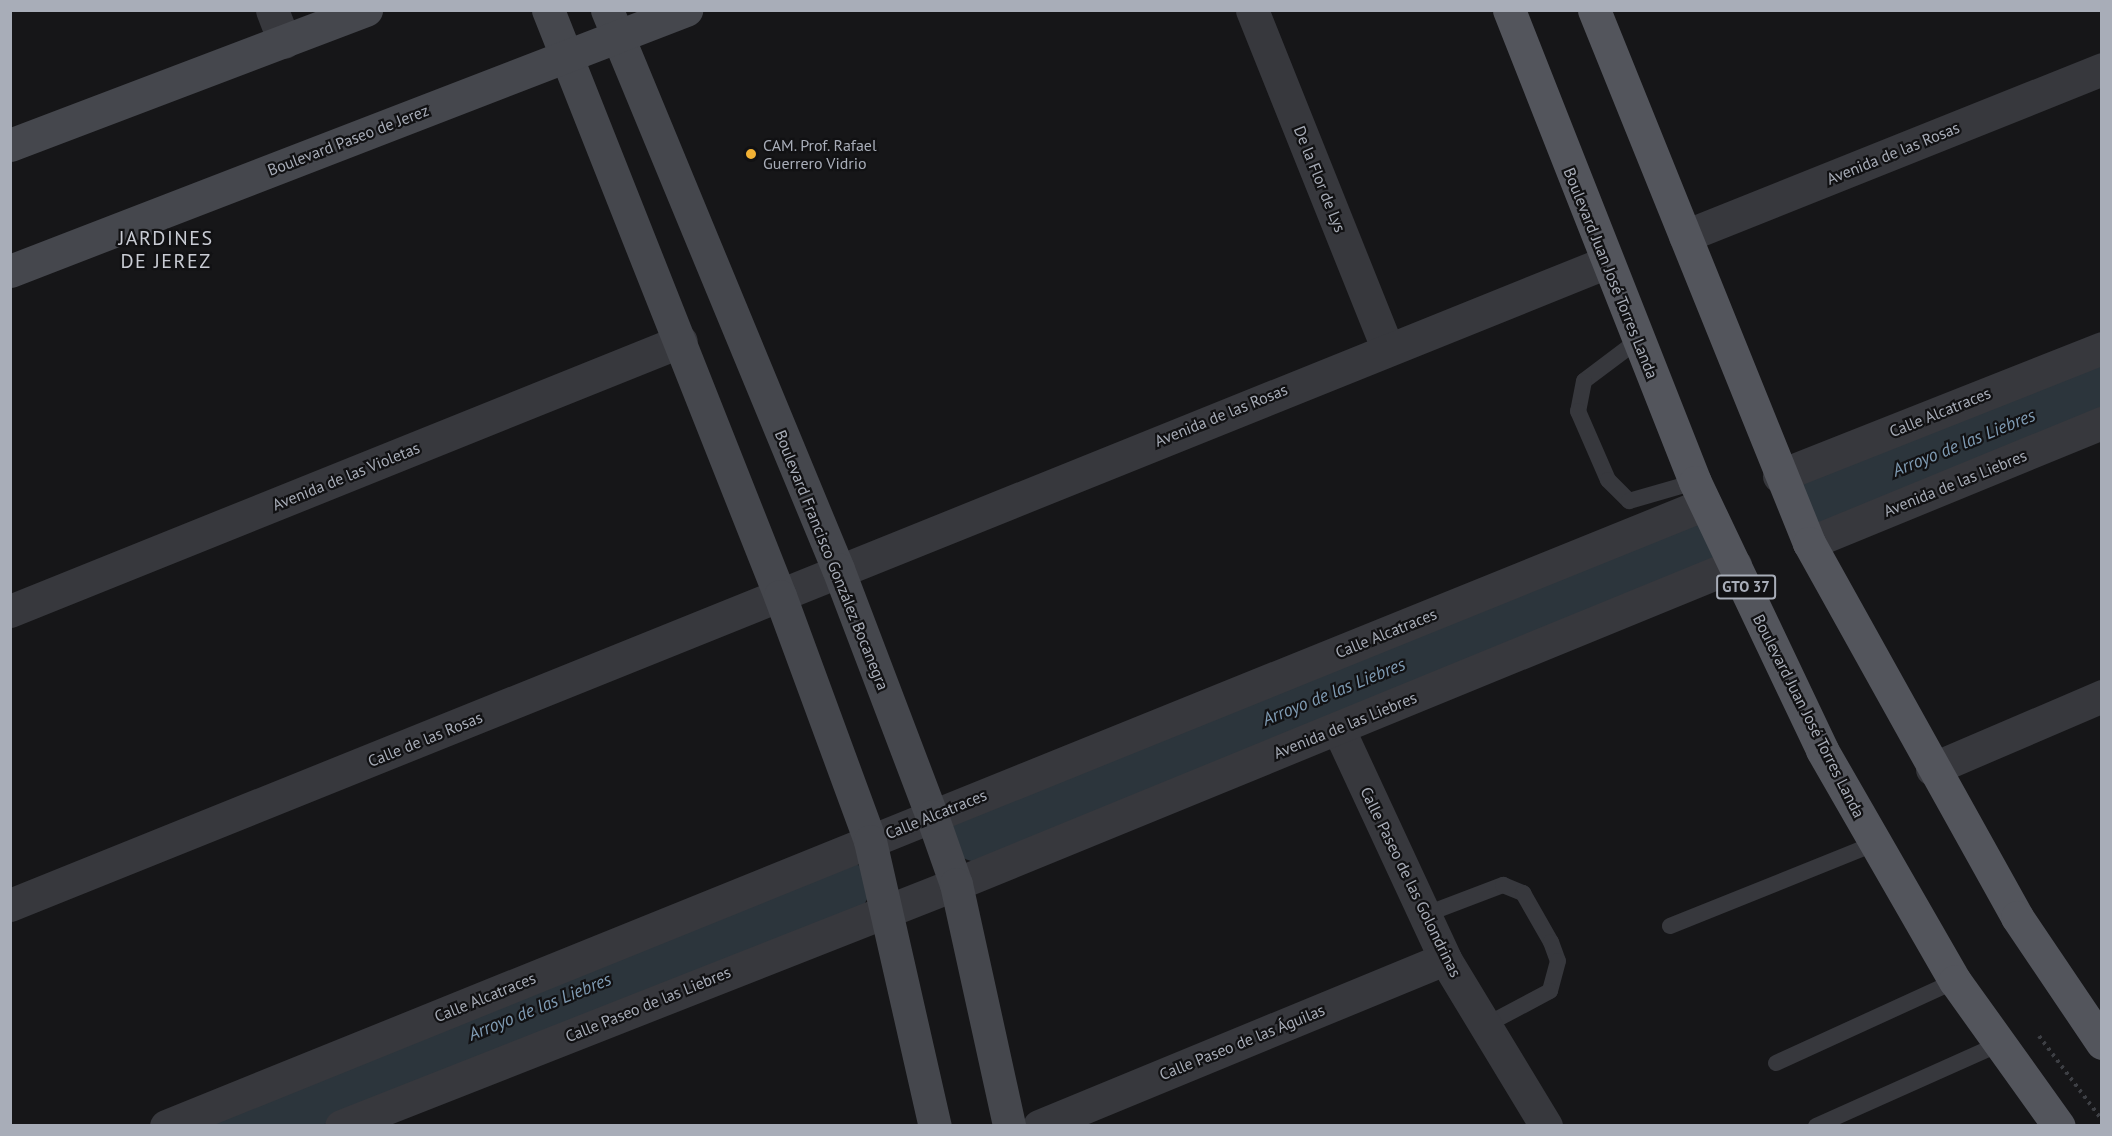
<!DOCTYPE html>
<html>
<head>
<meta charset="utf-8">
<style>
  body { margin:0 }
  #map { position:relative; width:2112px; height:1136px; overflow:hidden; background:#161618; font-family:"PT Sans",sans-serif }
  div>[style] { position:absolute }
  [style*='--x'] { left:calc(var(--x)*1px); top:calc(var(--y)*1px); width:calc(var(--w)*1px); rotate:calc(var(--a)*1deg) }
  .river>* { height:58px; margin:-29px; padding:0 29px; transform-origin:29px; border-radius:29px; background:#2c353c }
  .path>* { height:4px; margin-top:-2px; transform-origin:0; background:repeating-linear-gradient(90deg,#3d3f44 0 3px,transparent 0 7.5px) }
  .service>* { height:16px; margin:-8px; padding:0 8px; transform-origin:8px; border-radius:8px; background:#37383d }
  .minor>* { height:33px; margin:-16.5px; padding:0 16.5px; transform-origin:16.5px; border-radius:16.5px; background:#37383d }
  .secondary>* { height:33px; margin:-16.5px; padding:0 16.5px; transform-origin:16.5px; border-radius:16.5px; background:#45474d }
  .primary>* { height:33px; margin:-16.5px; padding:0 16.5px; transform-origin:16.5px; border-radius:16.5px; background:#53555c }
  .dots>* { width:16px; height:16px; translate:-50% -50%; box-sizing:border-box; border:3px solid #111113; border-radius:50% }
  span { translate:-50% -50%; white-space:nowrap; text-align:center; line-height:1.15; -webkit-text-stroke:4.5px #111113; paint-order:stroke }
  .shield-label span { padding:2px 4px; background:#111113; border:2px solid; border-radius:4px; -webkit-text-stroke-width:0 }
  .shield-label { font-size:15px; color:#a8adb8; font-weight:700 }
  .street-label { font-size:16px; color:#a8adb8 }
  .poi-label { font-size:16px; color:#a8adb8 }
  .left { translate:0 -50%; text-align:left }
  .water-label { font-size:18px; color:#7f9bb3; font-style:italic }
  .quarter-label { font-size:20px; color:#c9ccd4; letter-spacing:1.5px }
  .frame { position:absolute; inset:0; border:12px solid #a8adb8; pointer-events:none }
</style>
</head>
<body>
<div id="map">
  <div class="river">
    <i style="--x:1826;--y:498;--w:297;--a:-21.7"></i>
    <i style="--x:978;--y:833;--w:767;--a:-21.58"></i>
    <i style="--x:241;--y:1126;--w:645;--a:-21.67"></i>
  </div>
  <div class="path">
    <i style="--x:2039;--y:1036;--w:105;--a:53.1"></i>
  </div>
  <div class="service">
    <i style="--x:1637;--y:341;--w:66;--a:143"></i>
    <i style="--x:1584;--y:381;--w:31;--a:101"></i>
    <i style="--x:1578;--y:411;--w:75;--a:66.5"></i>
    <i style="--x:1608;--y:480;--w:30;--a:45"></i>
    <i style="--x:1629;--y:501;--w:69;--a:-16.1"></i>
    <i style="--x:1424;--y:915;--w:85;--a:-20.8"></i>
    <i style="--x:1503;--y:885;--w:22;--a:22"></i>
    <i style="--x:1523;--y:893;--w:56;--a:60.3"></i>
    <i style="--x:1551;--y:942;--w:20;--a:70"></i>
    <i style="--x:1558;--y:961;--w:31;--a:105"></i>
    <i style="--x:1550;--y:991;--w:72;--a:152"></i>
    <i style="--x:1670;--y:926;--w:220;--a:-21.9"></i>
    <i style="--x:1776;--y:1063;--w:197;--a:-24.6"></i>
    <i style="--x:1816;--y:1126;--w:198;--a:-24.1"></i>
  </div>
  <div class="minor">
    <i style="--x:272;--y:10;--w:34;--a:69"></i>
    <i style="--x:1252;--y:10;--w:364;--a:68.2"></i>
    <i style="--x:1685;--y:236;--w:449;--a:-21.8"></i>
    <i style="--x:1779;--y:476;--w:347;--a:-21.6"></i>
    <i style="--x:1809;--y:543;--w:317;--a:-22.3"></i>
    <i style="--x:10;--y:611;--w:723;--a:-21.92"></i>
    <i style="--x:1338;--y:728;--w:255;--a:65.1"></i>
    <i style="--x:1445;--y:959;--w:195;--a:58.8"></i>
    <i style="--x:1932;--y:769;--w:185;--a:-23.2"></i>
    <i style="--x:10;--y:905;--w:1719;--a:-21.93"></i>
    <i style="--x:166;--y:1126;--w:1660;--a:-22.01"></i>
    <i style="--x:341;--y:1126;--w:661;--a:-21.48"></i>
    <i style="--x:956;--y:884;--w:842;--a:-22.27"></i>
    <i style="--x:1039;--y:1126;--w:439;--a:-22.4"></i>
  </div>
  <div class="secondary">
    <i style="--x:548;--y:10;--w:630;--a:68.4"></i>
    <i style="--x:780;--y:596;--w:261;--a:69.8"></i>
    <i style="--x:870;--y:841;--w:292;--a:77.2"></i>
    <i style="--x:607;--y:10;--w:605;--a:67.55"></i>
    <i style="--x:838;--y:569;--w:264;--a:69.2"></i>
    <i style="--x:932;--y:816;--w:72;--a:70.6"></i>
    <i style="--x:956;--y:884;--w:248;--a:77.6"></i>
    <i style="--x:10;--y:145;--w:381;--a:-20.8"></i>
    <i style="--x:10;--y:271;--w:725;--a:-21.11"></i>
  </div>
  <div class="primary">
    <i style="--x:1509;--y:10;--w:507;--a:68.49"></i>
    <i style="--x:1695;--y:482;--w:297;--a:64.6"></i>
    <i style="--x:1822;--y:750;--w:267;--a:60.1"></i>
    <i style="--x:1955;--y:981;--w:178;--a:54.4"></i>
    <i style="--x:1594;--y:10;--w:575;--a:68.03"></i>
    <i style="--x:1809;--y:543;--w:428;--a:60.9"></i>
    <i style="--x:2017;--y:917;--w:152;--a:56"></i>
  </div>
  <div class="dots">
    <i style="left:751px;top:154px;background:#f2b134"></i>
  </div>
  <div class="shield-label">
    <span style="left:1746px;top:587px">GTO 37</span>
  </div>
  <div class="street-label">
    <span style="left:348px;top:140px;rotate:-21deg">Boulevard Paseo de Jerez</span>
    <span style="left:1893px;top:153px;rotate:-22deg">Avenida de las Rosas</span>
    <span style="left:1320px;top:179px;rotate:68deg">De la Flor de Lys</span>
    <span style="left:1611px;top:273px;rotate:68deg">Boulevard Juan José Torres Landa</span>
    <span style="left:1940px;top:412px;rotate:-22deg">Calle Alcatraces</span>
    <span style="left:1221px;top:415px;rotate:-22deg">Avenida de las Rosas</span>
    <span style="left:346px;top:476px;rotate:-22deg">Avenida de las Violetas</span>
    <span style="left:1955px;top:483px;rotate:-22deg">Avenida de las Liebres</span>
    <span style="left:832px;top:560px;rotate:68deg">Boulevard Francisco González Bocanegra</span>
    <span style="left:1386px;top:633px;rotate:-22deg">Calle Alcatraces</span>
    <span style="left:1809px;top:716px;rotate:63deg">Boulevard Juan José Torres Landa</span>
    <span style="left:1345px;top:725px;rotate:-22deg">Avenida de las Liebres</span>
    <span style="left:425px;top:739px;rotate:-22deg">Calle de las Rosas</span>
    <span style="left:936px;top:814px;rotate:-22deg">Calle Alcatraces</span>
    <span style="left:1411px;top:882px;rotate:64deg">Calle Paseo de las Golondrinas</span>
    <span style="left:485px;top:997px;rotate:-22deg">Calle Alcatraces</span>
    <span style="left:648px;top:1004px;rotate:-22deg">Calle Paseo de las Liebres</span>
    <span style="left:1242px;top:1042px;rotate:-22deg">Calle Paseo de las Águilas</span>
  </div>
  <div class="poi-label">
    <span class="left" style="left:763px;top:154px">CAM. Prof. Rafael<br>Guerrero Vidrio</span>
  </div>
  <div class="water-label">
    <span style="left:1964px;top:443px;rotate:-22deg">Arroyo de las Liebres</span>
    <span style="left:1334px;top:692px;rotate:-22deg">Arroyo de las Liebres</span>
    <span style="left:540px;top:1007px;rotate:-22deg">Arroyo de las Liebres</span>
  </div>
  <div class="quarter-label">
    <span style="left:166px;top:250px">JARDINES<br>DE JEREZ</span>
  </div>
  <div class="frame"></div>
</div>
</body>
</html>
